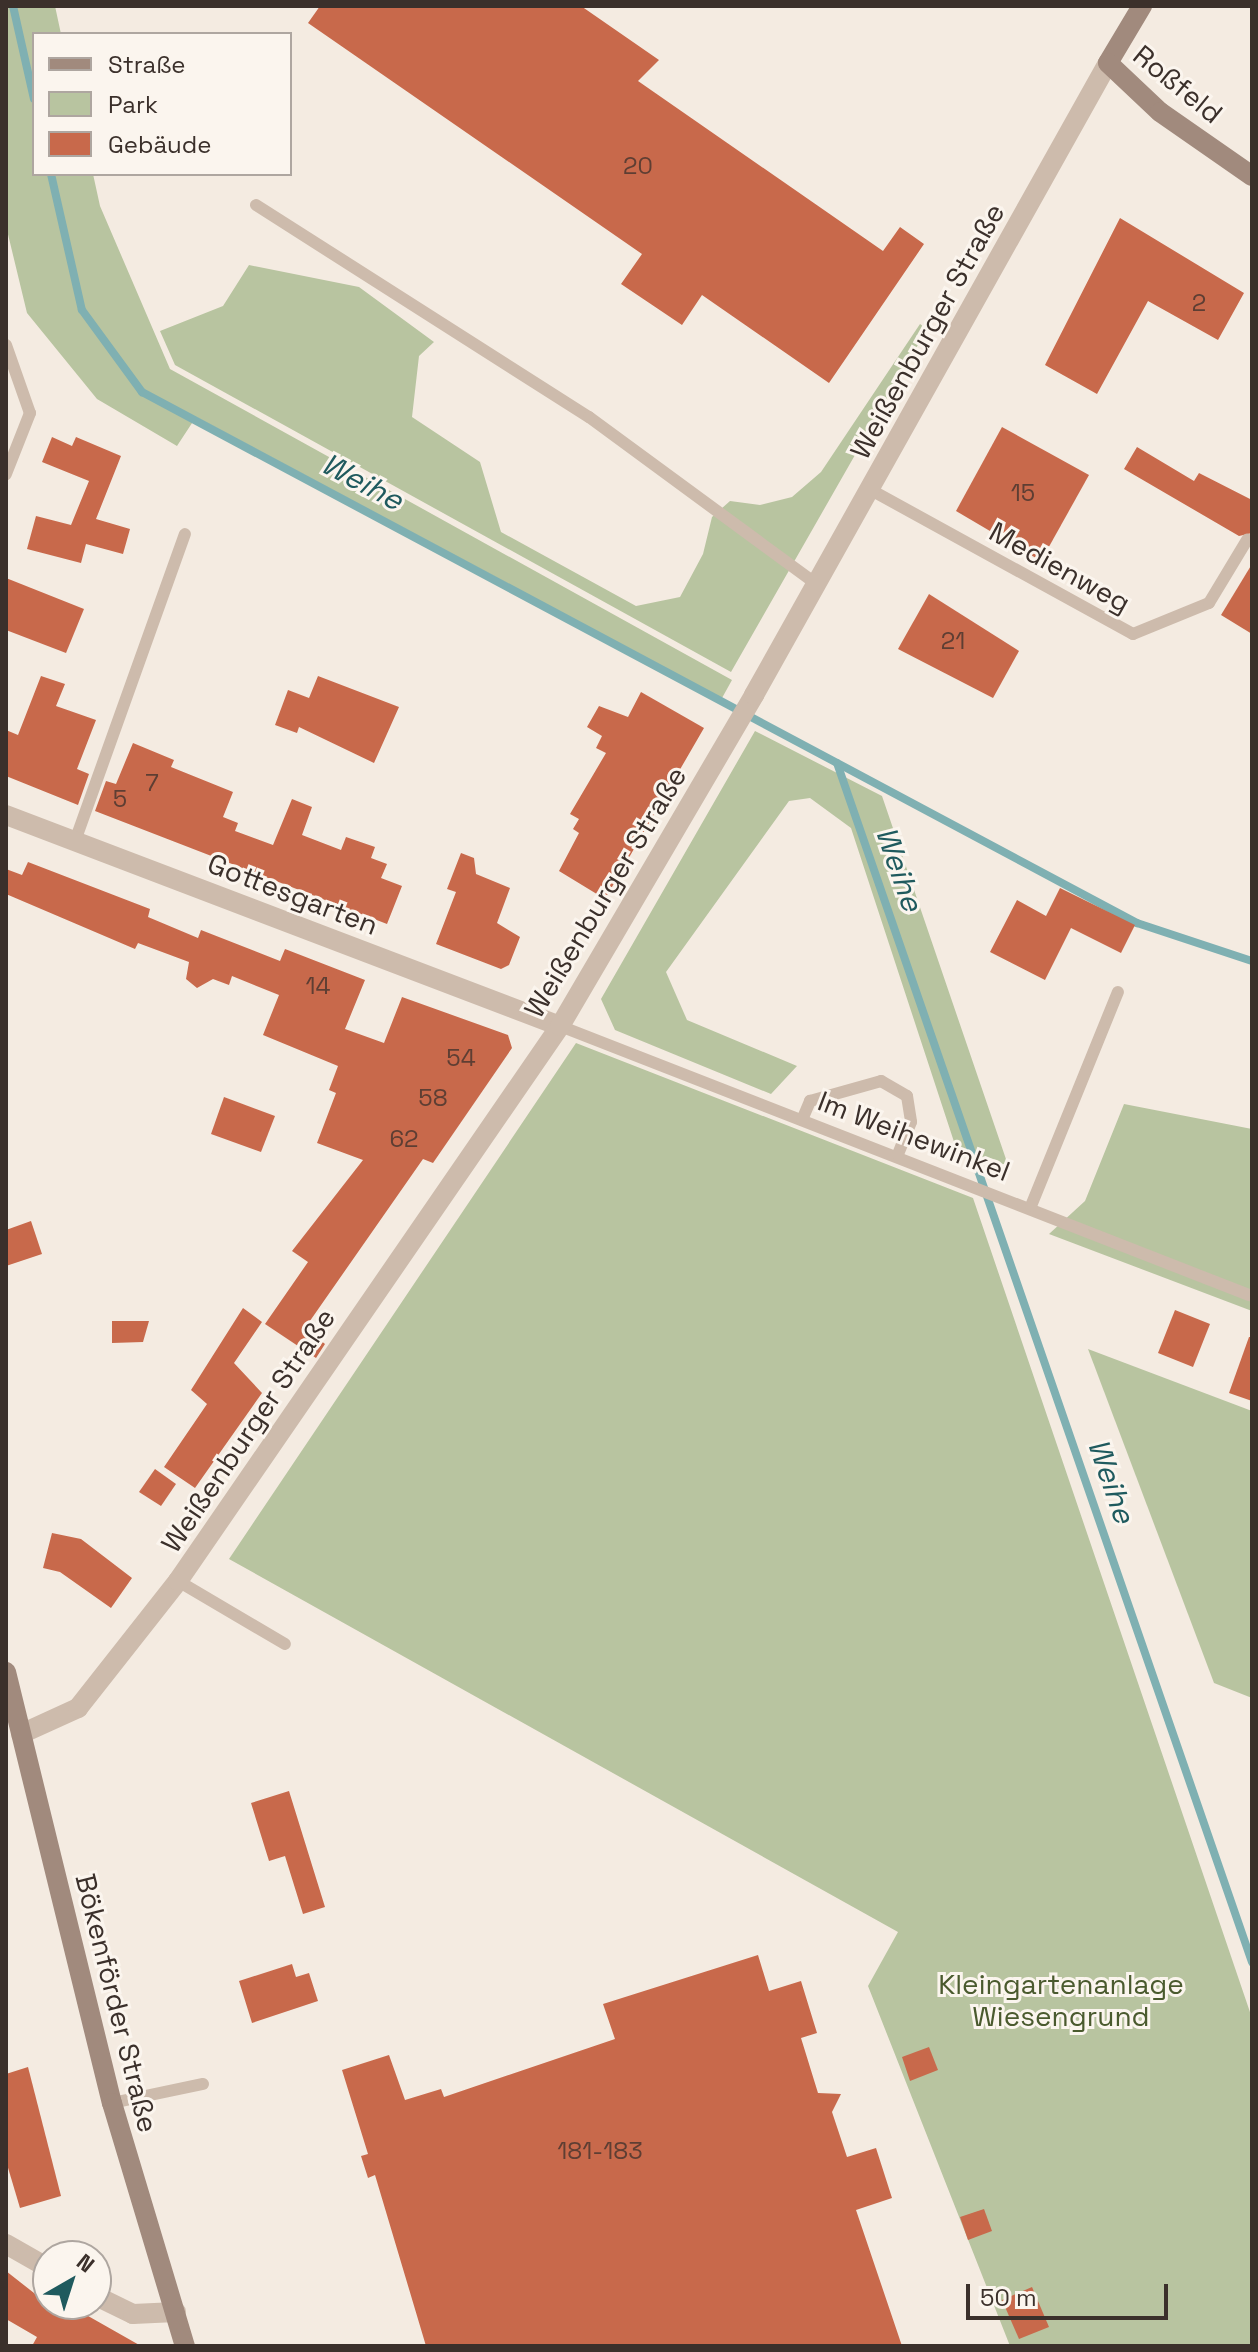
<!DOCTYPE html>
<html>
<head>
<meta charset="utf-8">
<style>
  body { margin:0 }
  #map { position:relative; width:1258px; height:2352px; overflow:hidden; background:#f4ebe1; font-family:"Space Grotesk",sans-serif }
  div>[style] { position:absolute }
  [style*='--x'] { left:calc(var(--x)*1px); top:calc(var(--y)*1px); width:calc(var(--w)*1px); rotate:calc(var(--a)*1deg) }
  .green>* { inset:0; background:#b8c4a0 }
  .stream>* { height:8px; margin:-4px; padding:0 4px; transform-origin:4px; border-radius:4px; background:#7fb0b2 }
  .building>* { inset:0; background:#c8694b }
  .lane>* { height:12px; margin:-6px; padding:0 6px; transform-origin:6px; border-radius:6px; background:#cdbbac }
  .street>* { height:20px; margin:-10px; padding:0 10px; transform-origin:10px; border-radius:10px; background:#cdbbac }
  .secondary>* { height:20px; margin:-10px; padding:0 10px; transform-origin:10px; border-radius:10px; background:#a18a7d }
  span { translate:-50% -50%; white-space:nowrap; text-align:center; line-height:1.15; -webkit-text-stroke:6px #fbf5ee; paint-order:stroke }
  .number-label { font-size:24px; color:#5e3e33 }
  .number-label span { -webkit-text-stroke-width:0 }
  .street-label { font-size:28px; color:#3b302b }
  .park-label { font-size:28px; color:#4a5a2e }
  .water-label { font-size:30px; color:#1f5a5e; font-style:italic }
  .frame { position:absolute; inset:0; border:8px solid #3b302b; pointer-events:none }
  .legend { position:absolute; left:32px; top:32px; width:260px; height:144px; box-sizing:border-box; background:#fbf5ee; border:2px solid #aea6a0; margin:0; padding:10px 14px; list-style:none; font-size:24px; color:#3b302b }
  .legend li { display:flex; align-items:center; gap:16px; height:40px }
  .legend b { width:40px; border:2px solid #aea6a0 }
  .north { position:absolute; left:32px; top:2240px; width:80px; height:80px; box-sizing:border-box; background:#fbf5ee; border:2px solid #aea6a0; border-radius:50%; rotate:39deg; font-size:22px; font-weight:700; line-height:32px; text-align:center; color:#3b302b }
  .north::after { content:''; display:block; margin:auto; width:28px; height:36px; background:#1f5a5e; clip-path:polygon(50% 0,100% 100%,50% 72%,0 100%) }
  .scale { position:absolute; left:966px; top:2284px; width:202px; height:36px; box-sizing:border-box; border:4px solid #3b302b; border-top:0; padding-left:10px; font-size:24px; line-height:28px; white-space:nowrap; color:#3b302b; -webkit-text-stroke:6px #fbf5ee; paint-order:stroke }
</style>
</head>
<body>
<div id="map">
  <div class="green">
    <i style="clip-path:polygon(6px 6px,55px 6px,61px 34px,34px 34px,34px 174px,93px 174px,100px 206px,170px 369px,732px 680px,722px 698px,196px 417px,177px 446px,97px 399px,27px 313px,6px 226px)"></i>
    <i style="clip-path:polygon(249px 265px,359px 287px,434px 342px,419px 356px,412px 417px,480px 462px,501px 532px,636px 606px,680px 597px,703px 554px,712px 517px,730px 501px,760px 505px,792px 497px,821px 472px,920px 324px,927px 329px,731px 672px,175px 365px,160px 331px,223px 306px)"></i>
    <i style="clip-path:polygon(755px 731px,882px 796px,1008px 1165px,958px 1154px,851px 828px,810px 798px,789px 801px,666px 972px,687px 1020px,797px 1066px,771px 1094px,615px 1030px,601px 999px)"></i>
    <i style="clip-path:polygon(576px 1043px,973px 1198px,1252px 2018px,1252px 2346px,1010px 2346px,868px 1986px,898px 1932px,229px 1559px)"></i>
    <i style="clip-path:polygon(1124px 1104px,1252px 1129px,1252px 1311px,1049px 1234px,1085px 1201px)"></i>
    <i style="clip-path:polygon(1088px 1349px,1252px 1411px,1252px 1698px,1214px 1683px)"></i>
  </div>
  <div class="stream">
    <i style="--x:13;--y:6;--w:95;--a:77.3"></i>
    <i style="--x:51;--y:174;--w:139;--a:77.2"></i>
    <i style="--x:82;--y:310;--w:102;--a:53.8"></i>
    <i style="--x:142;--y:392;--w:1128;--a:28.09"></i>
    <i style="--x:1137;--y:923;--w:121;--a:18.3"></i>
    <i style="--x:837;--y:763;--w:1269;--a:70.91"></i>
  </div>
  <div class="building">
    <i style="clip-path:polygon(320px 6px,581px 6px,659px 60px,638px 81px,883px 251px,900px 227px,924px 244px,829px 383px,702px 295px,682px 325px,621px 284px,642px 254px,308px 23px)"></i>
    <i style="clip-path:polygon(1120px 218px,1244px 293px,1218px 340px,1148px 301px,1097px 394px,1045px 365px)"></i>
    <i style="clip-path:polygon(1002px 427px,1089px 475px,1041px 561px,956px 511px)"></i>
    <i style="clip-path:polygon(52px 437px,72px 446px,76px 437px,121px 456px,96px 519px,130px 529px,123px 554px,86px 544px,81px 563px,27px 549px,36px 516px,71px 525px,89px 481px,42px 462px)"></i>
    <i style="clip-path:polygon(1137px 447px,1194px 481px,1199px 473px,1252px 500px,1252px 533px,1239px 536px,1124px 469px)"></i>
    <i style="clip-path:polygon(1252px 564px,1252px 634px,1221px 615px)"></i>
    <i style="clip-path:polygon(6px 578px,84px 609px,66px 653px,6px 630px)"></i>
    <i style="clip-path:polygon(929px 594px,1019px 651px,993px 698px,898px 649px)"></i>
    <i style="clip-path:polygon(41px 676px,65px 684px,56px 706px,96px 720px,77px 769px,89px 774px,78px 805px,6px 776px,6px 730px,18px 735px)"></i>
    <i style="clip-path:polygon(318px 676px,399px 707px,374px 763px,299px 727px,297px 733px,275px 725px,288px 690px,309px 698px)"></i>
    <i style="clip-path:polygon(641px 692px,704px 728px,605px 899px,559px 871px,579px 833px,573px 829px,579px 819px,570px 814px,606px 753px,596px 748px,602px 736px,587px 727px,599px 706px,628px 717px)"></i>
    <i style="clip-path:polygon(133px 743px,174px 760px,171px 767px,233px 792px,223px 817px,238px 823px,235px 831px,273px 845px,292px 799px,312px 807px,302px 835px,341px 850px,346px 837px,375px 847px,371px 858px,387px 864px,381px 878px,402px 886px,387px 924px,95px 811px,106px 781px,116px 784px)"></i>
    <i style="clip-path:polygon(461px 853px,474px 858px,476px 874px,510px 888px,497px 923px,520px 937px,509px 965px,501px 969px,436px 944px,456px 892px,447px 889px)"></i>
    <i style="clip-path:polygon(28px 862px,150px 909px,148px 917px,198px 938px,201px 930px,280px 961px,285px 949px,365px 980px,345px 1029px,384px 1043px,402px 997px,508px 1035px,512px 1048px,433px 1163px,423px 1159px,305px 1328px,325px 1344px,316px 1358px,265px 1324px,308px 1262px,292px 1251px,363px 1160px,317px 1143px,336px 1093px,329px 1090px,338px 1066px,263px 1035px,279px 995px,232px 976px,229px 985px,213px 979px,197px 988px,186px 979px,189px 962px,138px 943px,135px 949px,6px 894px,6px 869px,22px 875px)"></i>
    <i style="clip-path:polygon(1060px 888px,1135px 925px,1121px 953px,1071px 928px,1045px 980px,990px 952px,1017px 900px,1046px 916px)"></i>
    <i style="clip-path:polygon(224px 1097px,275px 1116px,261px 1152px,211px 1134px)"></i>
    <i style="clip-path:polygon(31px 1221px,42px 1254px,6px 1266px,6px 1230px)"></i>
    <i style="clip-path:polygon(243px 1308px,262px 1322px,234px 1363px,262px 1393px,195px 1488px,164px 1467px,207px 1404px,191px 1390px)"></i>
    <i style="clip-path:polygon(1175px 1310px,1210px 1324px,1193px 1367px,1158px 1353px)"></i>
    <i style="clip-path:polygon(112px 1321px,149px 1321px,143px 1342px,112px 1343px)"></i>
    <i style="clip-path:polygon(1249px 1337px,1252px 1337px,1252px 1401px,1229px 1393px)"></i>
    <i style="clip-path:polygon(155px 1469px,176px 1484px,161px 1506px,139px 1492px)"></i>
    <i style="clip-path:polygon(52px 1533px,81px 1539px,132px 1578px,111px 1608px,60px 1572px,43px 1568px)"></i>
    <i style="clip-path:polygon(289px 1791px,325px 1907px,303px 1914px,285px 1856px,269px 1861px,251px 1803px)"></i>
    <i style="clip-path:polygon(758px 1955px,769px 1991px,801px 1981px,817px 2033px,801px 2038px,818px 2093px,841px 2094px,832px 2112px,847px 2157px,876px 2148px,892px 2198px,856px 2210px,902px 2346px,426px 2346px,375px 2175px,368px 2178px,361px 2156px,368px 2154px,342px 2070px,389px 2055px,405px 2100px,441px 2089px,444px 2097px,615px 2039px,603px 2004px)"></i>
    <i style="clip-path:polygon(292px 1964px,296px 1977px,309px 1973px,318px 2001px,252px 2023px,239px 1981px)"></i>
    <i style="clip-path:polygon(929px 2047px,938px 2070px,910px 2081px,902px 2057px)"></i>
    <i style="clip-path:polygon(28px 2067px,61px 2196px,20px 2208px,6px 2161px,6px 2074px)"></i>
    <i style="clip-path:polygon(984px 2209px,992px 2231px,968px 2240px,960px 2217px)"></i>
    <i style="clip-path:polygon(6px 2271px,48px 2304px,71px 2313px,74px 2308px,141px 2346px,32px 2346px,37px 2337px,6px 2319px)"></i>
    <i style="clip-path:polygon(1032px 2287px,1049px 2327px,1019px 2339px,1002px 2300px)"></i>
  </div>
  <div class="lane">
    <i style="--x:256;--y:205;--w:395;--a:32.5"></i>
    <i style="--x:589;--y:417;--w:282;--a:36.3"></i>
    <i style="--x:6;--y:345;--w:72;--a:70.6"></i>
    <i style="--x:30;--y:413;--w:66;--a:111.5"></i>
    <i style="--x:871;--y:490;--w:299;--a:28.8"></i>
    <i style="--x:1133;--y:634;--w:82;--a:-22.2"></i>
    <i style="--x:1209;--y:603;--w:74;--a:-58.9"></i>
    <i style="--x:75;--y:841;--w:326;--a:-70.3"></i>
    <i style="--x:560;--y:1026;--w:740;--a:21.33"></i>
    <i style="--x:802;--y:1120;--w:21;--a:-67"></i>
    <i style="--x:810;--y:1101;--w:74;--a:-15.7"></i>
    <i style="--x:881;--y:1081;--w:30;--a:30"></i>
    <i style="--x:907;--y:1096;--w:26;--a:81"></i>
    <i style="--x:911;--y:1122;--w:35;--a:112"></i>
    <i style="--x:1031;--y:1206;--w:231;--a:-67.9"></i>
    <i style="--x:178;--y:1581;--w:124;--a:30.5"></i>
    <i style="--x:112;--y:2103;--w:93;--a:-11.8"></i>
  </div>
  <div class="street">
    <i style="--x:6;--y:815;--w:593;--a:20.85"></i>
    <i style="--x:21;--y:1734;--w:63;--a:-24.5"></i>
    <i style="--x:78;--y:1708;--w:162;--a:-51.8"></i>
    <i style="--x:178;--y:1581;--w:674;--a:-55.46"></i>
    <i style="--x:560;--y:1026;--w:384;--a:-59.6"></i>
    <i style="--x:754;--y:695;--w:724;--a:-60.75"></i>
    <i style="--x:6;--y:2244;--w:48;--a:29.7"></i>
    <i style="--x:96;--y:2296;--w:41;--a:25.9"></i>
    <i style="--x:133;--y:2314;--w:43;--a:-2.7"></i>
  </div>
  <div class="secondary">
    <i style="--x:1142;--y:6;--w:66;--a:120.8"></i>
    <i style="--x:1108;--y:63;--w:71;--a:43.3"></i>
    <i style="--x:1160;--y:112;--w:112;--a:34.8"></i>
    <i style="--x:6;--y:1672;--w:444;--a:76.2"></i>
    <i style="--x:112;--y:2103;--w:254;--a:73.3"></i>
  </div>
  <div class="number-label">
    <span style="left:638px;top:166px">20</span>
    <span style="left:1199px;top:303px">2</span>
    <span style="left:1023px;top:493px">15</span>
    <span style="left:953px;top:641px">21</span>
    <span style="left:152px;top:783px">7</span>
    <span style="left:120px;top:799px">5</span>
    <span style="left:318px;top:986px">14</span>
    <span style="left:461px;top:1058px">54</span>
    <span style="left:433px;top:1098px">58</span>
    <span style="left:404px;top:1139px">62</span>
    <span style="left:600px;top:2151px">181-183</span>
  </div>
  <div class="street-label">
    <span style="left:1178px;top:84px;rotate:39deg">Roßfeld</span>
    <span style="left:927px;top:331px;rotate:-61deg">Weißenburger Straße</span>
    <span style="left:1060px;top:567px;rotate:29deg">Medienweg</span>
    <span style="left:605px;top:892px;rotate:-59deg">Weißenburger Straße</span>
    <span style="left:293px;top:894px;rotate:21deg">Gottesgarten</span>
    <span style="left:914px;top:1136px;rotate:21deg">Im Weihewinkel</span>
    <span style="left:248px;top:1430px;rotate:-56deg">Weißenburger Straße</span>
    <span style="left:117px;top:2003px;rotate:76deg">Bökenförder Straße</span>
  </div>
  <div class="park-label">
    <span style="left:1061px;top:2000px">Kleingartenanlage<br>Wiesengrund</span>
  </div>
  <div class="water-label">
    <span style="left:362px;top:482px;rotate:28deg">Weihe</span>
    <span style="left:899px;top:869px;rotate:71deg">Weihe</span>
    <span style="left:1111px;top:1481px;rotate:71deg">Weihe</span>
  </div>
  <div class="frame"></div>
  <ul class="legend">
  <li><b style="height:10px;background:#a18a7d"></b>Straße</li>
  <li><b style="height:22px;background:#b8c4a0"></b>Park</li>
  <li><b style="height:22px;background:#c8694b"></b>Gebäude</li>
  </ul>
  <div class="north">N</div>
  <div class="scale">50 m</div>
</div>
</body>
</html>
